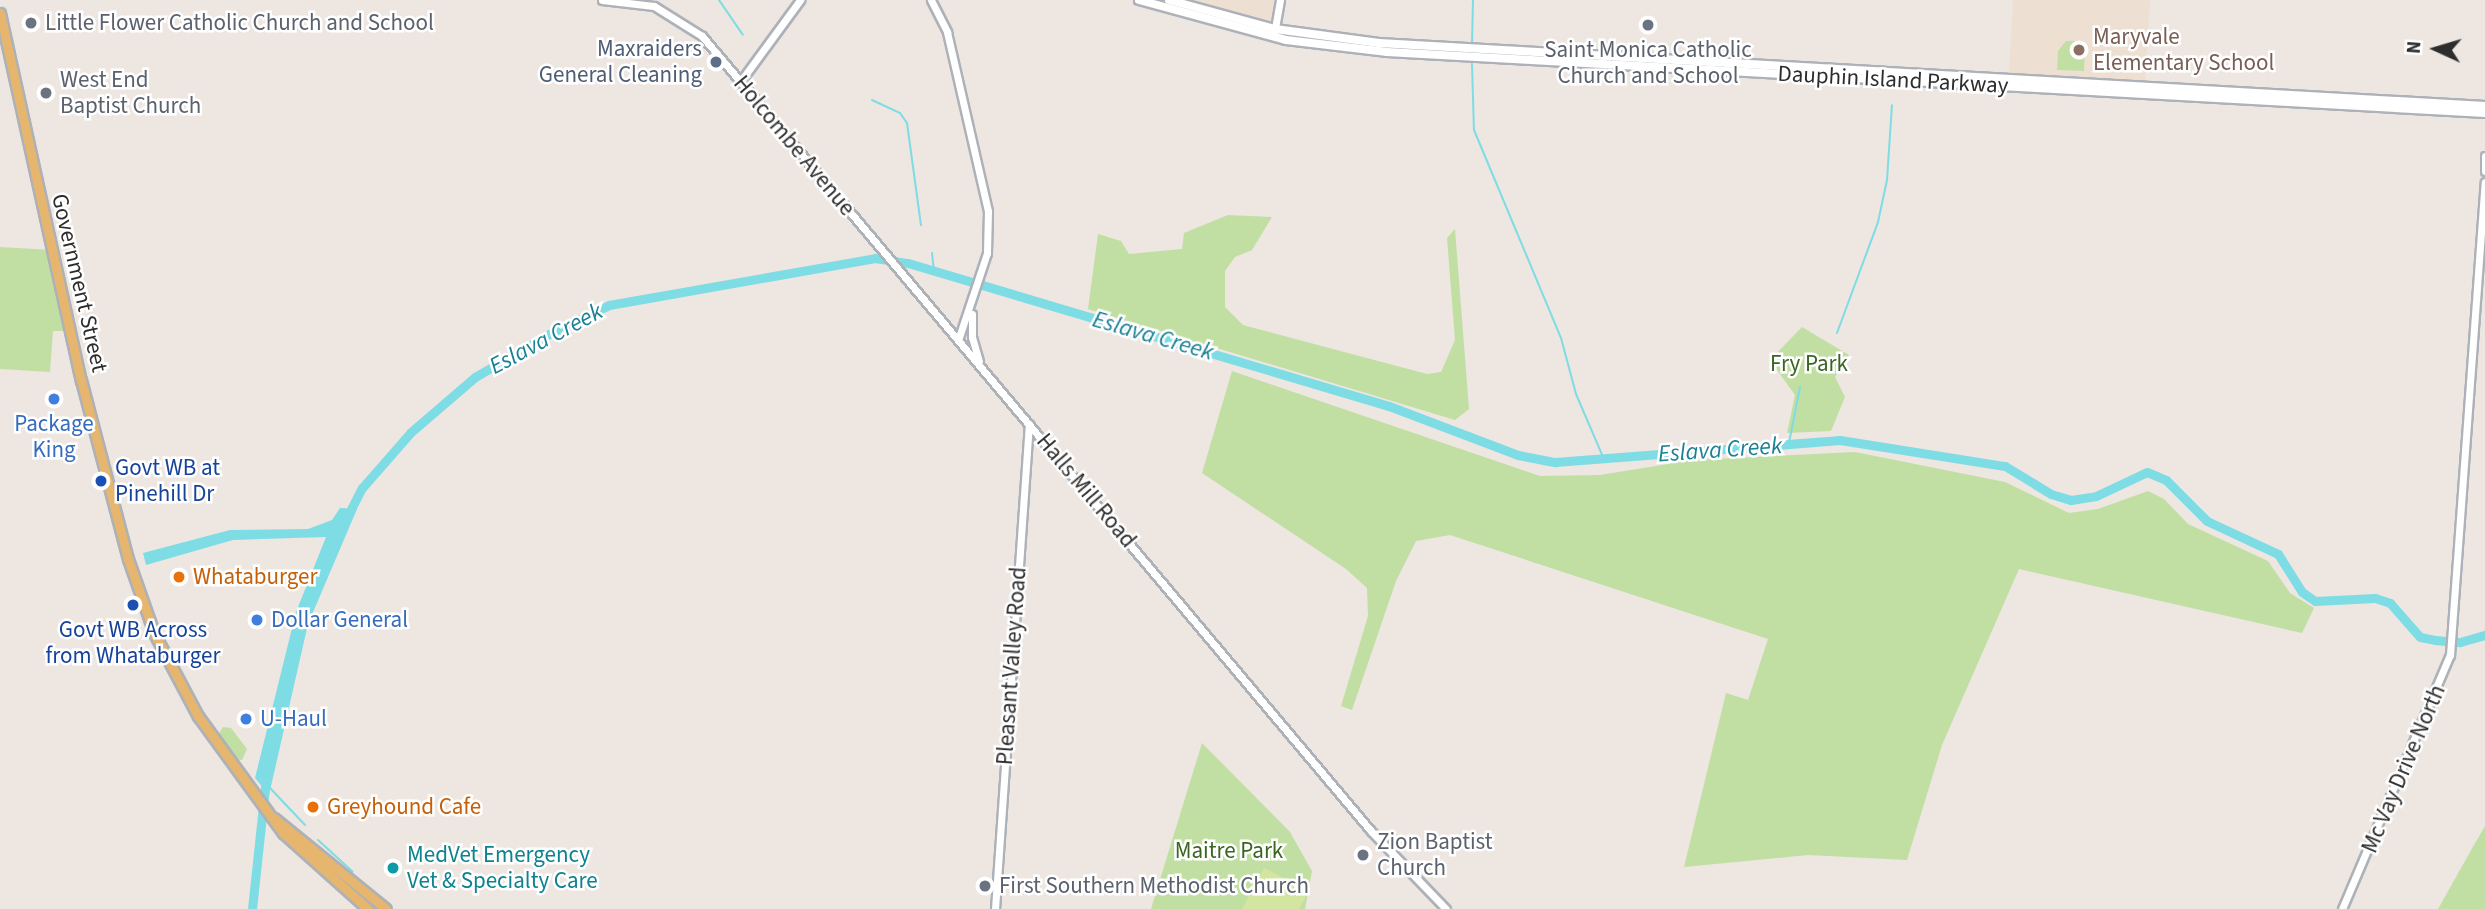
<!DOCTYPE html>
<html>
<head>
<meta charset="utf-8">
<style>
  body { margin:0 }
  #map { position:relative; width:2485px; height:909px; overflow:hidden; background:#ede6e1; font-family:"Source Sans 3",sans-serif }
  div>[style] { position:absolute }
  [style*='--x'] { left:calc(var(--x)*1px); top:calc(var(--y)*1px); width:calc(var(--w)*1px); rotate:calc(var(--a)*1deg) }
  .education>* { inset:0; background:#ede0d3 }
  .green>* { inset:0; background:#c1dfa3 }
  .pitch>* { inset:0; background:#d3e5a0 }
  .water>* { inset:0; background:#7edce5 }
  .stream>* { height:2px; margin:-1px; padding:0 1px; transform-origin:1px; border-radius:1px; background:#7edce5 }
  .river>* { height:9px; margin:-4.5px; padding:0 4.5px; transform-origin:4.5px; border-radius:4.5px; background:#7edce5 }
  .roads { filter:drop-shadow(2px 0 #adb1b8) drop-shadow(-2px 0 #adb1b8) drop-shadow(0 2px #adb1b8) drop-shadow(0 -2px #adb1b8) }
  .tertiary>* { height:7px; margin:-3.5px; padding:0 3.5px; transform-origin:3.5px; border-radius:3.5px; background:#fff }
  .secondary>* { height:8px; margin:-4px; padding:0 4px; transform-origin:4px; border-radius:4px; background:#fff }
  .primary>* { height:9px; margin:-4.5px; padding:0 4.5px; transform-origin:4.5px; border-radius:4.5px; background:#e6b56e }
  .dots>* { width:19px; height:19px; translate:-50% -50%; box-sizing:border-box; border:4px solid #fff; border-radius:50% }
  span { translate:-50% -50%; white-space:nowrap; text-align:center; line-height:1.15; -webkit-text-stroke:5px #fff; paint-order:stroke }
  .worship-label { font-size:23px; color:#5b616d }
  .left { translate:0 -50%; text-align:left }
  .education-label { font-size:23px; color:#785e54 }
  .service-label { font-size:23px; color:#4e5e75 }
  .right { translate:-100% -50%; text-align:right }
  .street-label { font-size:23px; color:#2d2d2d }
  .park-label { font-size:23px; color:#3b6622 }
  .shop-label { font-size:23px; color:#366cbe }
  .transit-label { font-size:23px; color:#164399 }
  .food-label { font-size:23px; color:#c56008 }
  .culture-label { font-size:23px; color:#0d838f }
  .water-label { font-size:24px; color:#198095; font-style:italic }
  .north { position:absolute; left:2401px; top:14px; width:70px; height:70px; -webkit-text-stroke:5px #fff; paint-order:stroke; rotate:274deg; font-size:19px; font-weight:700; line-height:28px; text-align:center; color:#2d2d2d }
  .north::after { content:''; display:block; margin:auto; width:24px; height:32px; background:#2d2d2d; clip-path:polygon(50% 0,100% 100%,50% 72%,0 100%) }
</style>
</head>
<body>
<div id="map">
  <div class="education">
    <i style="clip-path:polygon(1177px 0,1278px 0,1273px 27px)"></i>
    <i style="clip-path:polygon(2013px 0,2150px 0,2145px 82px,2009px 76px)"></i>
  </div>
  <div class="green">
    <i style="clip-path:polygon(2066px 41px,2078px 41px,2085px 49px,2084px 71px,2057px 70px,2058px 51px)"></i>
    <i style="clip-path:polygon(1228px 215px,1272px 217px,1252px 250px,1235px 257px,1225px 271px,1225px 307px,1243px 325px,1427px 374px,1441px 372px,1455px 340px,1447px 238px,1455px 229px,1469px 409px,1455px 420px,1088px 309px,1098px 234px,1121px 241px,1129px 254px,1182px 249px,1184px 233px)"></i>
    <i style="clip-path:polygon(0 247px,52px 250px,70px 331px,53px 331px,50px 372px,0 369px)"></i>
    <i style="clip-path:polygon(1802px 327px,1849px 355px,1835px 377px,1845px 397px,1831px 431px,1787px 433px,1795px 395px,1770px 360px)"></i>
    <i style="clip-path:polygon(1232px 371px,1540px 476px,1600px 475px,1693px 460px,1855px 452px,2005px 482px,2069px 513px,2098px 509px,2148px 491px,2164px 499px,2188px 524px,2268px 561px,2290px 593px,2314px 608px,2302px 633px,2019px 569px,1942px 745px,1907px 860px,1808px 855px,1684px 867px,1726px 693px,1748px 700px,1768px 639px,1450px 535px,1416px 541px,1396px 581px,1352px 710px,1341px 706px,1368px 616px,1367px 588px,1346px 569px,1202px 473px)"></i>
    <i style="clip-path:polygon(223px 727px,231px 728px,247px 749px,242px 760px,235px 759px,218px 735px)"></i>
    <i style="clip-path:polygon(1202px 743px,1290px 832px,1312px 871px,1305px 909px,1151px 909px)"></i>
    <i style="clip-path:polygon(2485px 826px,2485px 909px,2438px 909px,2474px 845px)"></i>
  </div>
  <div class="pitch">
    <i style="clip-path:polygon(1264px 868px,1309px 891px,1299px 909px,1242px 909px)"></i>
  </div>
  <div class="water">
    <i style="clip-path:polygon(340px 508px,357px 509px,308px 624px,269px 795px,255px 778px,296px 612px,326px 537px,233px 540px,146px 565px,143px 553px,230px 530px,308px 529px,332px 520px)"></i>
  </div>
  <div class="stream">
    <i style="--x:719;--y:0;--w:42;--a:55.6"></i>
    <i style="--x:1472;--y:44;--w:44;--a:-88.7"></i>
    <i style="--x:1472;--y:64;--w:66;--a:88.3"></i>
    <i style="--x:1474;--y:130;--w:225;--a:67.3"></i>
    <i style="--x:1561;--y:338;--w:58;--a:75"></i>
    <i style="--x:1576;--y:394;--w:69;--a:66.8"></i>
    <i style="--x:872;--y:100;--w:31;--a:25"></i>
    <i style="--x:900;--y:113;--w:12;--a:55"></i>
    <i style="--x:907;--y:123;--w:103;--a:82.2"></i>
    <i style="--x:932;--y:253;--w:19;--a:84"></i>
    <i style="--x:1837;--y:333;--w:118;--a:-69.7"></i>
    <i style="--x:1878;--y:222;--w:43;--a:-77.9"></i>
    <i style="--x:1887;--y:180;--w:75;--a:-86.2"></i>
    <i style="--x:1789;--y:443;--w:57;--a:-78.9"></i>
    <i style="--x:270;--y:788;--w:51;--a:46.6"></i>
    <i style="--x:318;--y:840;--w:47;--a:42.4"></i>
  </div>
  <div class="river">
    <i style="--x:346;--y:519;--w:35;--a:-63"></i>
    <i style="--x:362;--y:488;--w:74;--a:-48.8"></i>
    <i style="--x:411;--y:432;--w:84;--a:-40.7"></i>
    <i style="--x:475;--y:377;--w:86;--a:-30.2"></i>
    <i style="--x:549;--y:334;--w:67;--a:-25.8"></i>
    <i style="--x:609;--y:305;--w:270;--a:-10"></i>
    <i style="--x:875;--y:258;--w:33;--a:9"></i>
    <i style="--x:908;--y:263;--w:502;--a:16.56"></i>
    <i style="--x:1389;--y:406;--w:138;--a:20.8"></i>
    <i style="--x:1518;--y:455;--w:38;--a:11"></i>
    <i style="--x:1555;--y:462;--w:286;--a:-4.4"></i>
    <i style="--x:1840;--y:440;--w:167;--a:9"></i>
    <i style="--x:2005;--y:466;--w:54;--a:31.3"></i>
    <i style="--x:2051;--y:494;--w:21;--a:17"></i>
    <i style="--x:2071;--y:500;--w:25;--a:-9"></i>
    <i style="--x:2096;--y:496;--w:56;--a:-25.2"></i>
    <i style="--x:2147;--y:472;--w:21;--a:23"></i>
    <i style="--x:2166;--y:480;--w:58;--a:45"></i>
    <i style="--x:2207;--y:521;--w:78;--a:24.9"></i>
    <i style="--x:2278;--y:554;--w:45;--a:57.7"></i>
    <i style="--x:2302;--y:592;--w:16;--a:35"></i>
    <i style="--x:2315;--y:601;--w:60;--a:-2.9"></i>
    <i style="--x:2375;--y:598;--w:16;--a:18"></i>
    <i style="--x:2390;--y:603;--w:45;--a:48.6"></i>
    <i style="--x:2420;--y:637;--w:15;--a:11"></i>
    <i style="--x:2435;--y:640;--w:25;--a:5"></i>
    <i style="--x:2460;--y:642;--w:26;--a:-16"></i>
    <i style="--x:252;--y:909;--w:131;--a:-83.9"></i>
  </div>
  <div class="roads">
    <div class="tertiary">
      <i style="--x:602;--y:0;--w:52;--a:6.6"></i>
      <i style="--x:654;--y:6;--w:57;--a:32"></i>
      <i style="--x:702;--y:36;--w:1039;--a:49.92"></i>
      <i style="--x:1371;--y:831;--w:108;--a:46.1"></i>
      <i style="--x:931;--y:0;--w:36;--a:63"></i>
      <i style="--x:947;--y:32;--w:184;--a:77.1"></i>
      <i style="--x:988;--y:211;--w:42;--a:91.4"></i>
      <i style="--x:987;--y:253;--w:92;--a:108.4"></i>
      <i style="--x:1274;--y:34;--w:35;--a:-80"></i>
      <i style="--x:740;--y:82;--w:102;--a:-53.8"></i>
      <i style="--x:2485;--y:156;--w:15;--a:90"></i>
      <i style="--x:972;--y:314;--w:23;--a:90"></i>
      <i style="--x:972;--y:337;--w:25;--a:74"></i>
      <i style="--x:995;--y:909;--w:486;--a:-86"></i>
      <i style="--x:2342;--y:909;--w:276;--a:-67"></i>
      <i style="--x:2450;--y:655;--w:474;--a:-85.8"></i>
    </div>
    <div class="secondary">
      <i style="--x:1139;--y:0;--w:152;--a:15.2"></i>
      <i style="--x:1286;--y:40;--w:102;--a:6.8"></i>
      <i style="--x:1387;--y:52;--w:1100;--a:3.18"></i>
      <i style="--x:1169;--y:0;--w:110;--a:15.3"></i>
      <i style="--x:1275;--y:29;--w:105;--a:7.7"></i>
      <i style="--x:1379;--y:43;--w:1108;--a:3.26"></i>
    </div>
    <div class="primary">
      <i style="--x:0;--y:13;--w:376;--a:77.6"></i>
      <i style="--x:81;--y:380;--w:185;--a:75.3"></i>
      <i style="--x:128;--y:559;--w:78;--a:70.6"></i>
      <i style="--x:154;--y:633;--w:94;--a:62.1"></i>
      <i style="--x:198;--y:716;--w:145;--a:54"></i>
      <i style="--x:283;--y:833;--w:114;--a:41.8"></i>
      <i style="--x:274;--y:818;--w:144;--a:39.1"></i>
    </div>
  </div>
  <div class="dots">
    <i style="left:31px;top:23px;background:#6b7280"></i>
    <i style="left:1648px;top:25px;background:#6b7280"></i>
    <i style="left:2079px;top:50px;background:#8d6e63"></i>
    <i style="left:716px;top:62px;background:#5c6f8a"></i>
    <i style="left:46px;top:93px;background:#6b7280"></i>
    <i style="left:54px;top:399px;background:#3f7fe0"></i>
    <i style="left:101px;top:481px;background:#1a4fb4"></i>
    <i style="left:179px;top:577px;background:#e8710a"></i>
    <i style="left:133px;top:605px;background:#1a4fb4"></i>
    <i style="left:257px;top:620px;background:#3f7fe0"></i>
    <i style="left:246px;top:719px;background:#3f7fe0"></i>
    <i style="left:313px;top:807px;background:#e8710a"></i>
    <i style="left:1363px;top:855px;background:#6b7280"></i>
    <i style="left:393px;top:868px;background:#0f9aa8"></i>
    <i style="left:985px;top:886px;background:#6b7280"></i>
  </div>
  <div class="worship-label">
    <span class="left" style="left:45px;top:23px">Little Flower Catholic Church and School</span>
    <span style="left:1648px;top:63px">Saint Monica Catholic<br>Church and School</span>
    <span class="left" style="left:60px;top:93px">West End<br>Baptist Church</span>
    <span class="left" style="left:1377px;top:855px">Zion Baptist<br>Church</span>
    <span class="left" style="left:999px;top:886px">First Southern Methodist Church</span>
  </div>
  <div class="education-label">
    <span class="left" style="left:2093px;top:50px">Maryvale<br>Elementary School</span>
  </div>
  <div class="service-label">
    <span class="right" style="left:702px;top:62px">Maxraiders<br>General Cleaning</span>
  </div>
  <div class="street-label">
    <span style="left:1893px;top:80px;rotate:3deg">Dauphin Island Parkway</span>
    <span style="left:794px;top:146px;rotate:50deg">Holcombe Avenue</span>
    <span style="left:79px;top:283px;rotate:77deg">Government Street</span>
    <span style="left:1086px;top:491px;rotate:50deg">Halls Mill Road</span>
    <span style="left:1012px;top:666px;rotate:-86deg">Pleasant Valley Road</span>
    <span style="left:2404px;top:769px;rotate:-67deg">Mc Vay Drive North</span>
  </div>
  <div class="park-label">
    <span style="left:1809px;top:364px">Fry Park</span>
    <span style="left:1229px;top:851px">Maitre Park</span>
  </div>
  <div class="shop-label">
    <span style="left:54px;top:437px">Package<br>King</span>
    <span class="left" style="left:271px;top:620px">Dollar General</span>
    <span class="left" style="left:260px;top:719px">U-Haul</span>
  </div>
  <div class="transit-label">
    <span class="left" style="left:115px;top:481px">Govt WB at<br>Pinehill Dr</span>
    <span style="left:133px;top:643px">Govt WB Across<br>from Whataburger</span>
  </div>
  <div class="food-label">
    <span class="left" style="left:193px;top:577px">Whataburger</span>
    <span class="left" style="left:327px;top:807px">Greyhound Cafe</span>
  </div>
  <div class="culture-label">
    <span class="left" style="left:407px;top:868px">MedVet Emergency<br>Vet &amp; Specialty Care</span>
  </div>
  <div class="water-label">
    <span style="left:1153px;top:336px;rotate:16deg">Eslava Creek</span>
    <span style="left:546px;top:339px;rotate:-28deg">Eslava Creek</span>
    <span style="left:1720px;top:450px;rotate:-4deg">Eslava Creek</span>
  </div>
  <div class="north">N</div>
</div>
</body>
</html>
